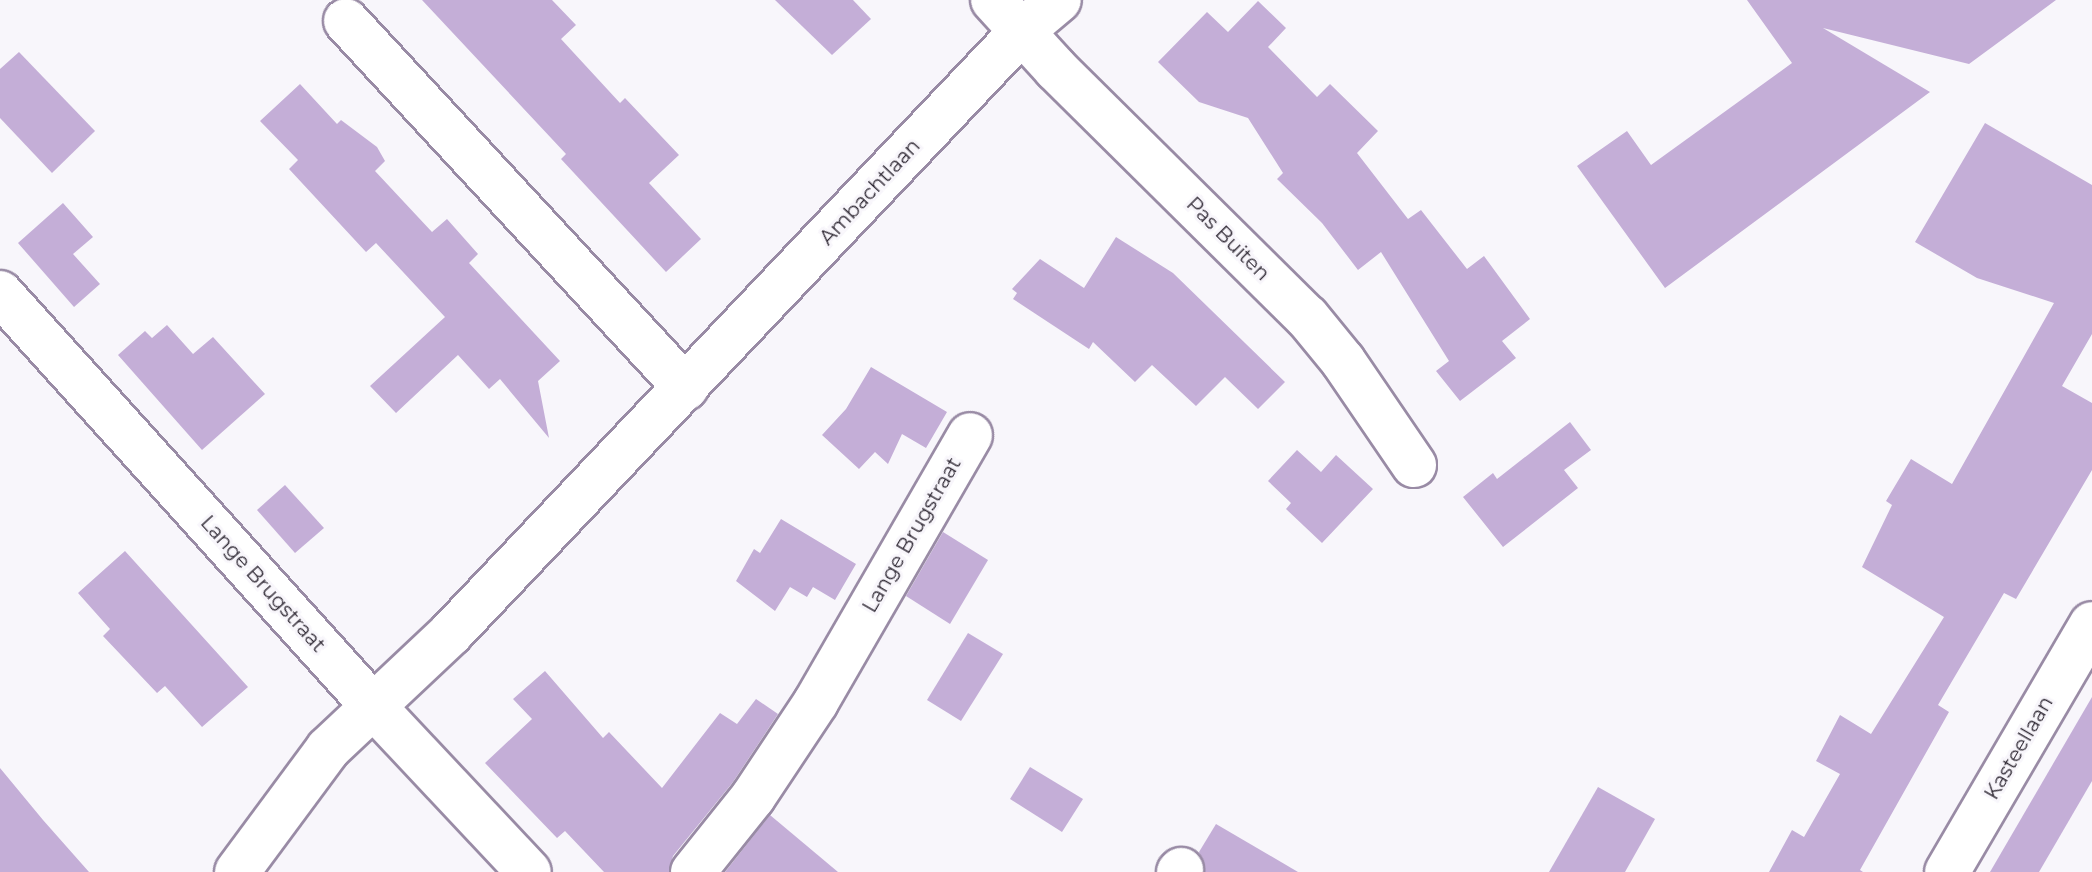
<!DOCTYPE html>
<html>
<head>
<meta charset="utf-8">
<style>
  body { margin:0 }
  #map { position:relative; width:2092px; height:872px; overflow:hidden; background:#f8f6fb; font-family:Montserrat,sans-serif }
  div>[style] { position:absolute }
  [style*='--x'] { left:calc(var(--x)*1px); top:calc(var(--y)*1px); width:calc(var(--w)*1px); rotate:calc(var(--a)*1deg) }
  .building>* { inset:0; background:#c4aed7 }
  .roads { filter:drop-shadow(2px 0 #998ba5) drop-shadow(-2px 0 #998ba5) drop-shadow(0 2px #998ba5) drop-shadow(0 -2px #998ba5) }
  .minor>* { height:44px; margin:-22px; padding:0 22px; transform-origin:22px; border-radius:22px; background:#fff }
  .tertiary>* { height:44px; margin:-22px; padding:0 22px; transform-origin:22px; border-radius:22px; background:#fff }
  span { translate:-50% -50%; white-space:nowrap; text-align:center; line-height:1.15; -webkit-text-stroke:6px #f8f6fb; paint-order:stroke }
  .street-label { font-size:20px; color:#2f2934 }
</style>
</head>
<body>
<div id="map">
  <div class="building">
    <i style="clip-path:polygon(422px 0,552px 0,576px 25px,561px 39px,620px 103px,625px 98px,679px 155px,649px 183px,701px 239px,666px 272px,561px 159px,566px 154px)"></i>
    <i style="clip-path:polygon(775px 0,853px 0,871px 19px,832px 55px)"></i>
    <i style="clip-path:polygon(1747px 0,2056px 0,1969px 64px,1823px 28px,1930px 92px,1665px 288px,1577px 166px,1627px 131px,1651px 165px,1792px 63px)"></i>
    <i style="clip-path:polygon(1258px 1px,1286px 28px,1268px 47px,1317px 97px,1330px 84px,1378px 131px,1357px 153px,1408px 219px,1421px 210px,1467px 269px,1484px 256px,1530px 319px,1502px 341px,1516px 358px,1460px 401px,1436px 371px,1449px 361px,1381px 252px,1358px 270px,1322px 223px,1277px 179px,1283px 173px,1248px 118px,1199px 102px,1158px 62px,1207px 12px,1228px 32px)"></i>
    <i style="clip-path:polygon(19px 52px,95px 131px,52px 173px,0 118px,0 69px)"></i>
    <i style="clip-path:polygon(300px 84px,337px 124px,341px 120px,377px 147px,385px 161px,375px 171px,432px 232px,447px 219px,478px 254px,469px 263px,560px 361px,538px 381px,549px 438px,500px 379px,489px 389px,458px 355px,396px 413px,370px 386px,445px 317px,376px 243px,366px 252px,289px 169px,298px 160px,260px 121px)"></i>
    <i style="clip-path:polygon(1985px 123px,2092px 185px,2092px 334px,2062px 386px,2092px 403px,2092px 470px,2016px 599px,2004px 593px,1938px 705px,1949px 712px,1860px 870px,1863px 872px,1769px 872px,1792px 830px,1804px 837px,1840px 774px,1816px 761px,1840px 715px,1871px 734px,1944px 617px,1862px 567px,1892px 505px,1886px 501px,1911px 459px,1952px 484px,2054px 303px,1977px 278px,1915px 242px)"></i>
    <i style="clip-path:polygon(63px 203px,93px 237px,73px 254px,100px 284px,74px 307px,18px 243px)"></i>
    <i style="clip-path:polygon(1116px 237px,1173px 273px,1285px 382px,1258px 409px,1225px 377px,1196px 406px,1152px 365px,1135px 382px,1093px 342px,1089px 349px,1013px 299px,1017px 293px,1012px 289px,1040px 259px,1084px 288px)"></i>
    <i style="clip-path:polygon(167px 325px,193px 354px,213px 337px,265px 394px,202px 450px,118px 355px,145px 331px,152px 338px)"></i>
    <i style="clip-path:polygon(871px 367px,947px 412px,926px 448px,902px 434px,888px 464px,875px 452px,859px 469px,822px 435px,846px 409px)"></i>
    <i style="clip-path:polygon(1570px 422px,1591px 450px,1564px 470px,1578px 488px,1503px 547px,1463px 497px,1493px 473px,1497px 479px)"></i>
    <i style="clip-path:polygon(1297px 450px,1321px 472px,1336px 455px,1373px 489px,1322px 543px,1286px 509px,1291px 503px,1268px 481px)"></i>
    <i style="clip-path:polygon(285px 485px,324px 528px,295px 553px,257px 510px)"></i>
    <i style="clip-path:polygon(781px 519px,856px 564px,835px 600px,813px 587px,807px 597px,790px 587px,775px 611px,736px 581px,754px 549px,760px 553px)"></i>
    <i style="clip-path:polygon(943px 532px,988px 560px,950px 624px,906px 596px)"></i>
    <i style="clip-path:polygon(125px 551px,248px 687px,202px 727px,165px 686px,157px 693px,103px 636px,110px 629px,78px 593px)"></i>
    <i style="clip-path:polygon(968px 633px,1003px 654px,961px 721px,927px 700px)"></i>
    <i style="clip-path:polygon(545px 671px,603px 738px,609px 732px,662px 788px,720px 713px,737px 724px,756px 699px,778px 714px,733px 782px,673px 856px,669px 872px,604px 872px,565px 831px,557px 838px,485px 763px,532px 719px,513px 699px)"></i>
    <i style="clip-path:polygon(2092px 697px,2092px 781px,2039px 872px,1990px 872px)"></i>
    <i style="clip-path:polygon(1030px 767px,1083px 799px,1062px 832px,1010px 799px)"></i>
    <i style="clip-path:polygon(0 768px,43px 820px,89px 872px,0 872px)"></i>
    <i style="clip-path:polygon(1598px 787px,1655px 819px,1625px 872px,1549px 872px)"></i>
    <i style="clip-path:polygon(770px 815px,838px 872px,725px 872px)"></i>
    <i style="clip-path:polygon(1216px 824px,1298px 872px,1205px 872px,1199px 852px)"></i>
  </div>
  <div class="roads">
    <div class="minor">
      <i style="--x:993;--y:0;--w:93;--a:47.6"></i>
      <i style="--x:1056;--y:69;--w:353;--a:44.7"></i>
      <i style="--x:1307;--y:317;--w:57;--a:50.7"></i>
      <i style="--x:1343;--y:361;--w:126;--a:55.7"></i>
      <i style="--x:346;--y:21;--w:500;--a:47.19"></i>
      <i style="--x:237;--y:872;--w:153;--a:-53.5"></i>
      <i style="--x:328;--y:749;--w:169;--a:-43.3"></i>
      <i style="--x:451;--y:633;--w:830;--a:-46.51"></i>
      <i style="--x:1022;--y:31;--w:48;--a:-40"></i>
      <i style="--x:693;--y:872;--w:96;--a:-51.3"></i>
      <i style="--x:753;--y:797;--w:114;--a:-56.4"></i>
      <i style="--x:816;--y:702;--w:308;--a:-60"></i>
      <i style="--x:1179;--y:872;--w:3;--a:-45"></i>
      <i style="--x:1947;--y:872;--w:287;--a:-59.7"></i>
    </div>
    <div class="tertiary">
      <i style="--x:0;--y:293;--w:558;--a:47.91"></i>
      <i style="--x:374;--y:707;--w:226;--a:46.8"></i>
    </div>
  </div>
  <div class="street-label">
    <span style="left:870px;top:192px;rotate:-47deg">Ambachtlaan</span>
    <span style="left:1228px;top:239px;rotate:45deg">Pas Buiten</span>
    <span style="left:912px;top:535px;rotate:-60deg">Lange Brugstraat</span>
    <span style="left:263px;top:584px;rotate:48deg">Lange Brugstraat</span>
    <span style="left:2019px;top:748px;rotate:-60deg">Kasteellaan</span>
  </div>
</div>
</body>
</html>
